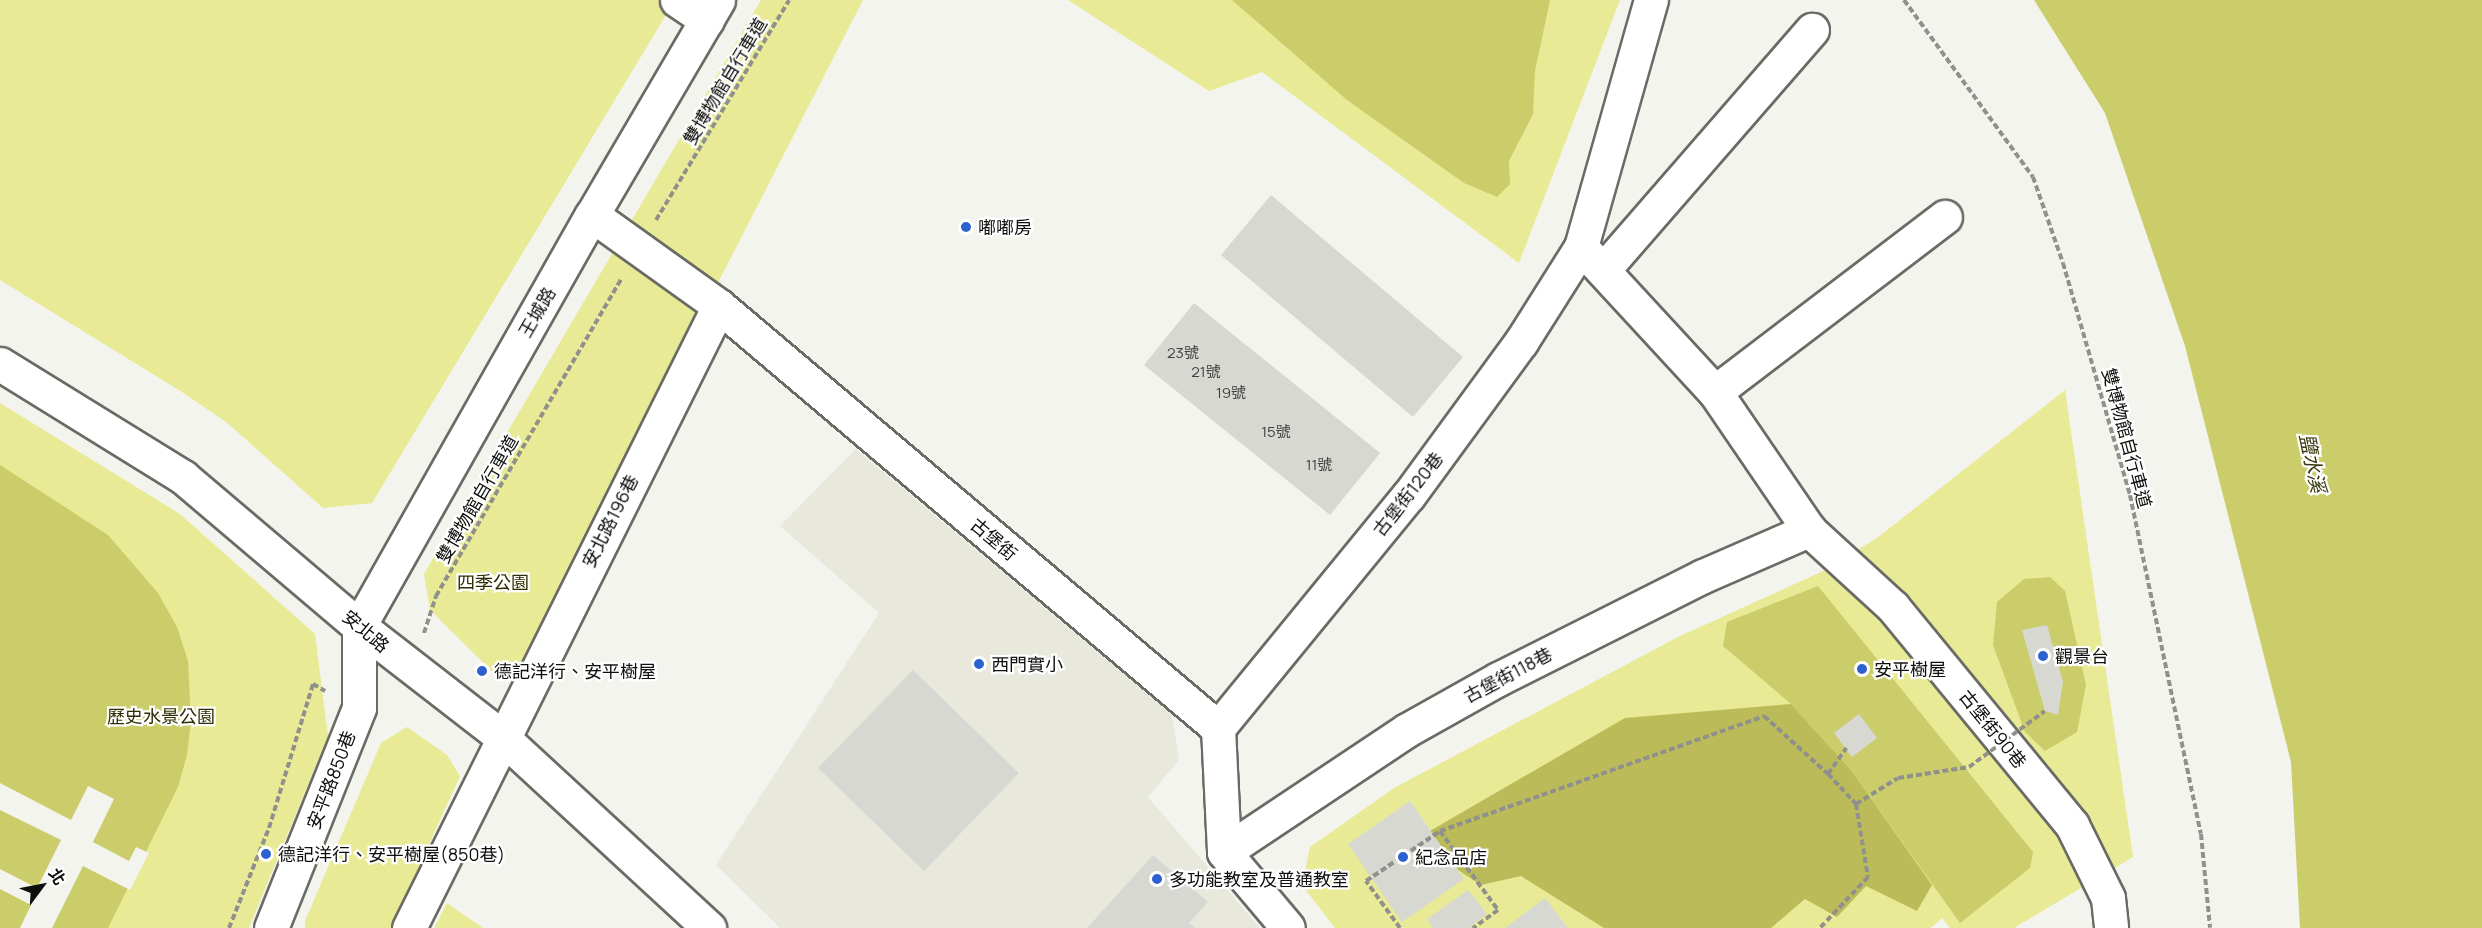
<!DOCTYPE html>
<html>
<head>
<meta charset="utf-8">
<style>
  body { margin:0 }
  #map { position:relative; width:2482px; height:928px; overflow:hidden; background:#f4f4ee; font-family:Manrope,"Noto Sans TC",sans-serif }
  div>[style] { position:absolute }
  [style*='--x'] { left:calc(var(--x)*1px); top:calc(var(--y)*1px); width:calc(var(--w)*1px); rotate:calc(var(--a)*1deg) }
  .built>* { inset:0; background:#e8e9dc }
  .green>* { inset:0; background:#e9ea95 }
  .forest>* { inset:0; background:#bbbb59 }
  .water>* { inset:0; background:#cbcc6a }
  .pier>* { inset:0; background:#f4f4ee }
  .building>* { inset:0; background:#d8d8d2 }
  .path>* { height:4px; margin-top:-2px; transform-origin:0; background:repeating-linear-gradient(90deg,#90908c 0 6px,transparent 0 9px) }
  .roads { filter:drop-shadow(2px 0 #6a6b65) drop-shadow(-2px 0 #6a6b65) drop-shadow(0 2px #6a6b65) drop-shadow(0 -2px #6a6b65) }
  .minor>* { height:33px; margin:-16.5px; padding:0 16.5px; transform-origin:16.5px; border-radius:16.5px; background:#fff }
  .path-bridge>* { height:4px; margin-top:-2px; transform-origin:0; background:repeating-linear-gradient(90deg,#90908c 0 6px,transparent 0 9px) }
  .dots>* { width:16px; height:16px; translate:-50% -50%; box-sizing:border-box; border:3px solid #fff; border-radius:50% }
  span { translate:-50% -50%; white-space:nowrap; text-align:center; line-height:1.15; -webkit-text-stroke:4.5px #fff; paint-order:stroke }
  .number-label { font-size:15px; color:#40403e }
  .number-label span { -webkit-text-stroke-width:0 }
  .street-label { font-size:18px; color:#0e0e0c }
  .poi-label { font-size:18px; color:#0e0e0c }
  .left { translate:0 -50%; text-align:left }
  .park-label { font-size:18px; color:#2f2e03 }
  .water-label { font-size:20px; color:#39390f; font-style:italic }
  .north { position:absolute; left:12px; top:856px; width:60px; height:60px; -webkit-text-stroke:4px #fff; paint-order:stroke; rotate:58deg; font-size:16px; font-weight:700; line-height:24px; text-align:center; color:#0e0e0c }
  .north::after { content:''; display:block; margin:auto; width:21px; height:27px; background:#0e0e0c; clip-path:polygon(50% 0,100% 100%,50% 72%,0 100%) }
</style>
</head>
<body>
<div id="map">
  <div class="built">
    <i style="clip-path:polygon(856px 449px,1172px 715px,1179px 760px,1148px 797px,1260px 928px,780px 928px,716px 865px,879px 613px,780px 526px)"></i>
  </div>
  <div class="green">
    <i style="clip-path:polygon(0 0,675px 0,372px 503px,323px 508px,226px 422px,182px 392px,0 280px)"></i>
    <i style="clip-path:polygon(761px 0,863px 0,520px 669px,499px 678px,430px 610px,424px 574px)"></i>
    <i style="clip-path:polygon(1068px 0,1620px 0,1519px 263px,1262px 72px,1209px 91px)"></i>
    <i style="clip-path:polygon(2065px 390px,2133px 857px,2014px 928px,1950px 928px,1942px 918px,1931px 928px,1335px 928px,1302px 885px,1310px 847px,1394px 788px,1678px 637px,1819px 573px,1877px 538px)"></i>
    <i style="clip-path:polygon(0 403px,180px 514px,315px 634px,328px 736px,249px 928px,0 928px)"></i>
    <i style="clip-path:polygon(407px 727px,447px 755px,460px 776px,391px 928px,305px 928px,305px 921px,381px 743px)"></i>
    <i style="clip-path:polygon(447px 903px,483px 928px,434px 928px)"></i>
  </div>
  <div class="forest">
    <i style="clip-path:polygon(1791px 704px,1851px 770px,1932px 885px,1917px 911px,1866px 886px,1837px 917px,1805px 899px,1771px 928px,1604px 928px,1521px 876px,1481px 885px,1458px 870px,1430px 831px,1625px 718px)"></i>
  </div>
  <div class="water">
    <i style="clip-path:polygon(1232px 0,1550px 0,1535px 71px,1533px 114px,1509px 161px,1510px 184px,1497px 197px,1464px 183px,1347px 100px)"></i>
    <i style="clip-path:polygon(2034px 0,2482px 0,2482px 928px,2300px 928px,2291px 762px,2185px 346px,2105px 113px)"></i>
    <i style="clip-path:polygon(0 465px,108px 535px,158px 593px,177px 627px,188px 661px,191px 721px,187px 755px,178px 787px,108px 928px,0 928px)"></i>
    <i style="clip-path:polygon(2050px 577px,2065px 591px,2086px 685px,2077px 732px,2045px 751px,2025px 732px,1993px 645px,1997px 602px,2024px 579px)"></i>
    <i style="clip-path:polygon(1818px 586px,2033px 852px,2030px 868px,1960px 923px,1851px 770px,1791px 704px,1723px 646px,1727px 622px)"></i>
  </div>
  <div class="pier">
    <i style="clip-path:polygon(0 783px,71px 820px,88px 786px,114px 799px,93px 842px,129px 861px,136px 847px,149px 853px,130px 890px,83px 866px,52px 928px,20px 928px,31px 905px,0 889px,0 869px,37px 888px,61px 840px,0 810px)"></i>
  </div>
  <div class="building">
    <i style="clip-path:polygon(1271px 195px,1463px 357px,1413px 417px,1221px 255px)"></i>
    <i style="clip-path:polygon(1194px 303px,1380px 453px,1330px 515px,1144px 365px)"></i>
    <i style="clip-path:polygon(2047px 625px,2063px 682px,2058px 715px,2045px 711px,2022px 630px)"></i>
    <i style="clip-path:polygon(913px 670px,1019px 773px,924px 871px,818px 768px)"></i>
    <i style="clip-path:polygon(1859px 714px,1877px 738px,1852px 757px,1834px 733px)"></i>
    <i style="clip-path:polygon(1410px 801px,1464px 879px,1402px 922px,1348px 844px)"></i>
    <i style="clip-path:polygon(1153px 855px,1208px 902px,1189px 923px,1195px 928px,1087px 928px)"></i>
    <i style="clip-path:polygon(1468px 890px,1487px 914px,1469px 928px,1433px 928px,1427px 919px)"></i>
    <i style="clip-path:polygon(1545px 898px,1568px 928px,1505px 928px)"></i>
  </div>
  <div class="path">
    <i style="--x:1904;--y:0;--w:219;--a:53.9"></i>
    <i style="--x:2033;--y:177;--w:91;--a:70.8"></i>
    <i style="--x:2063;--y:263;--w:241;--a:73.9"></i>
    <i style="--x:2130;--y:495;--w:346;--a:78.2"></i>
    <i style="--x:2201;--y:834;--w:94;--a:84.5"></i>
    <i style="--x:656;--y:220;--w:257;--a:-58.8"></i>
    <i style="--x:424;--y:633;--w:39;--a:-72"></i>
    <i style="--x:436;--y:596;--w:368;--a:-59.7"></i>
    <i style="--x:1828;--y:774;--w:32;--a:-55"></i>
    <i style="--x:1440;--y:831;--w:98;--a:53.7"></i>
    <i style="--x:1498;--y:910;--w:31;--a:144"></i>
    <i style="--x:229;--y:928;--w:108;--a:-68.2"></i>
    <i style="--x:269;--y:828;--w:151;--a:-73"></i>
    <i style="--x:313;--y:684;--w:14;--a:30"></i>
    <i style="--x:1400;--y:928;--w:58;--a:-125.9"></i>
    <i style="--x:1366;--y:881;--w:89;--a:-34"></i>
    <i style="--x:1440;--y:831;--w:344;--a:-19.5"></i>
    <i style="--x:1764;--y:716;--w:86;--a:42.2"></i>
    <i style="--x:1828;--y:774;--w:41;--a:47"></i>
    <i style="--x:1856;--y:804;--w:74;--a:80.7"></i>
    <i style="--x:1868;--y:877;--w:70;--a:133.3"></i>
  </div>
  <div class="roads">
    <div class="minor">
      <i style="--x:677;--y:0;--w:36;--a:34"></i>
      <i style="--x:592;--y:215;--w:156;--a:35.6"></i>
      <i style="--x:719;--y:306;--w:654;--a:40.22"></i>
      <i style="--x:1218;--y:728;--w:124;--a:87.2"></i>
      <i style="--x:1224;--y:852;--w:99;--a:49.9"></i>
      <i style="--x:1581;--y:247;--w:197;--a:47.3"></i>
      <i style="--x:1715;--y:392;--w:167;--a:55.7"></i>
      <i style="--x:1809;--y:530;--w:114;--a:42.5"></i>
      <i style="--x:1893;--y:607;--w:282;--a:50.6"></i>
      <i style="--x:2072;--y:825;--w:81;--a:63.7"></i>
      <i style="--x:2108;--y:898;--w:30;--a:84"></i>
      <i style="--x:1604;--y:269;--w:317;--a:-49"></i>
      <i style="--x:0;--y:364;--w:215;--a:31.7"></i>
      <i style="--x:183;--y:477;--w:231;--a:40.3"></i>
      <i style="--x:359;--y:626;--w:181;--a:37.8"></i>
      <i style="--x:502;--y:737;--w:282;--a:42.7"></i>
      <i style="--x:1715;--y:392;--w:289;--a:-37.3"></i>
      <i style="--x:1218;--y:728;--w:301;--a:-50.7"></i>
      <i style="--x:1409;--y:495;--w:190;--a:-53.8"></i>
      <i style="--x:1521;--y:342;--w:112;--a:-57.7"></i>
      <i style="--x:1581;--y:247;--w:257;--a:-74.2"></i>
      <i style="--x:1224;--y:852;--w:220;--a:-33.7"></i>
      <i style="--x:1407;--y:730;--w:104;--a:-29.3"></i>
      <i style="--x:1498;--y:679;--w:229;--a:-26.7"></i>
      <i style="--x:1703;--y:576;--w:116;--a:-23.5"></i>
      <i style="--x:271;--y:928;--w:237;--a:-68.2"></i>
      <i style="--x:359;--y:708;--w:82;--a:-90"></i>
      <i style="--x:359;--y:626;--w:472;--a:-60.5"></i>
      <i style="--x:592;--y:215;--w:249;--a:-59.6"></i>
      <i style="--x:409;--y:928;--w:695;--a:-63.51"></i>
    </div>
  </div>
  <div class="path-bridge">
    <i style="--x:1856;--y:804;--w:49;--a:-31.8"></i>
    <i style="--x:1898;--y:778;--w:72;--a:-8.8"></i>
    <i style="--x:1969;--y:767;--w:94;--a:-36.4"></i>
  </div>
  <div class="dots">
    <i style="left:966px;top:227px;background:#2d61d0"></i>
    <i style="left:2043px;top:656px;background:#2d61d0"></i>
    <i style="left:979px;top:664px;background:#2d61d0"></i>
    <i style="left:1862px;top:669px;background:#2d61d0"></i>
    <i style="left:482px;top:671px;background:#2d61d0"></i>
    <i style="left:266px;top:854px;background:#2d61d0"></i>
    <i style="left:1403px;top:857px;background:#2d61d0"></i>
    <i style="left:1157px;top:879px;background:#2d61d0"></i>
  </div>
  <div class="number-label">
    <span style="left:1183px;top:353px">23號</span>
    <span style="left:1206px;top:372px">21號</span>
    <span style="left:1231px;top:393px">19號</span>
    <span style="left:1276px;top:432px">15號</span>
    <span style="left:1319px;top:465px">11號</span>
  </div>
  <div class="street-label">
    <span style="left:725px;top:81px;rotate:-59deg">雙博物館自行車道</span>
    <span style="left:537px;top:312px;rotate:-60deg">王城路</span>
    <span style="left:2127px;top:438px;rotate:75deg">雙博物館自行車道</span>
    <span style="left:1408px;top:494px;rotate:-52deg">古堡街120巷</span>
    <span style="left:477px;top:499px;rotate:-60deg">雙博物館自行車道</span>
    <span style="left:610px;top:521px;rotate:-63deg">安北路196巷</span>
    <span style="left:994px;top:539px;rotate:40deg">古堡街</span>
    <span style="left:366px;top:631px;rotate:40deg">安北路</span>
    <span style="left:1508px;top:675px;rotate:-28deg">古堡街118巷</span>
    <span style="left:1993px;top:729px;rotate:51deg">古堡街90巷</span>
    <span style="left:331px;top:780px;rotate:-69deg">安平路850巷</span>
  </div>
  <div class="poi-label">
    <span class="left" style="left:978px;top:227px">嘟嘟房</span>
    <span class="left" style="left:2055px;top:656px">觀景台</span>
    <span class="left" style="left:991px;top:664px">西門實小</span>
    <span class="left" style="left:1874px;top:669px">安平樹屋</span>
    <span class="left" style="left:494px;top:671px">德記洋行、安平樹屋</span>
    <span class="left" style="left:278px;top:854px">德記洋行、安平樹屋(850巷)</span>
    <span class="left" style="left:1415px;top:857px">紀念品店</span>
    <span class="left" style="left:1169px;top:879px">多功能教室及普通教室</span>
  </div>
  <div class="park-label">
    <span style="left:493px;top:582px">四季公園</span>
    <span style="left:161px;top:716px">歷史水景公園</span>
  </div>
  <div class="water-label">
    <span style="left:2313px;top:463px;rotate:78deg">鹽水溪</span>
  </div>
  <div class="north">北</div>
</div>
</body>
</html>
